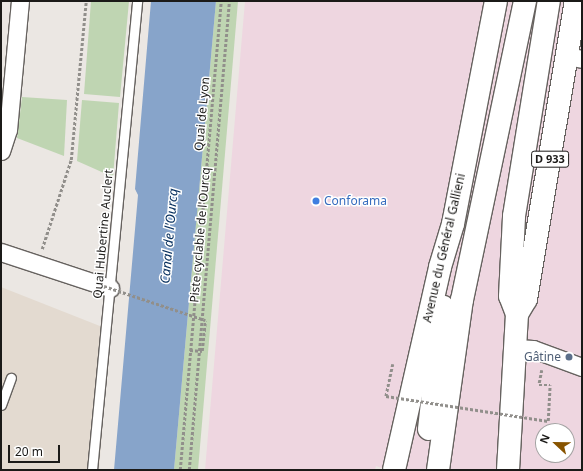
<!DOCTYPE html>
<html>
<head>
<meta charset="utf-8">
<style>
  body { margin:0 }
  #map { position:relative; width:583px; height:471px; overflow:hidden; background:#ebe7e3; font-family:"Noto Sans",sans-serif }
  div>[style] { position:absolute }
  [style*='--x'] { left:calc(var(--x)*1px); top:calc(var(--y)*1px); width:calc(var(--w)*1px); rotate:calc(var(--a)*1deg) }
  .commercial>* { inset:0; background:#eed6e0 }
  .built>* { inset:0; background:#e3dad0 }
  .green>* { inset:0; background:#bfd5b2 }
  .water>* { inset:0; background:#87a4ca }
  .path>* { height:2.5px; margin-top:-1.25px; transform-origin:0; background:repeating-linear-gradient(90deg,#918f8b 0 3px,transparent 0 5px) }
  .roads { filter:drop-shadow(1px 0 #66625f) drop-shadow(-1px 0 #66625f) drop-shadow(0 1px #66625f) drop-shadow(0 -1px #66625f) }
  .service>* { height:9px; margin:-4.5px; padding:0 4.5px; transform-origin:4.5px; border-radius:4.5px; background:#fff }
  .minor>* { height:17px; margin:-8.5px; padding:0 8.5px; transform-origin:8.5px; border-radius:8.5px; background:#fff }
  .primary>* { height:22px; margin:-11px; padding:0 11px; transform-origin:11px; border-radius:11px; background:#fff }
  .path-bridge>* { height:2.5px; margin-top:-1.25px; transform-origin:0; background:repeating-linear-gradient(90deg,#918f8b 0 3px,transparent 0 5px) }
  .dots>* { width:11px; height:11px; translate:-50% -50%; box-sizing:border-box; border:2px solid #fff; border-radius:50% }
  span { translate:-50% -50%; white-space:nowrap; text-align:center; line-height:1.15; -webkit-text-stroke:3px #fff; paint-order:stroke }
  .shield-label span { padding:1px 3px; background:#fff; border:1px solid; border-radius:3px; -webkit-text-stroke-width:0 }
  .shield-label { font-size:11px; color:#1b1a18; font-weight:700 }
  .street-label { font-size:12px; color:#1b1a18 }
  .shop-label { font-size:12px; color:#366cbe }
  .left { translate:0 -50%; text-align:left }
  .service-label { font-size:12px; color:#4e5e75 }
  .right { translate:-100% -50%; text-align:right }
  .water-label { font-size:13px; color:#062f5e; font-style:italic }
  .frame { position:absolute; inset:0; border:2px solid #1b1a18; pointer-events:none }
  .north { position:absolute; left:535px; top:423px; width:40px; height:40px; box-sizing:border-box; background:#fff; border:1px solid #a4a3a3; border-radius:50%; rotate:292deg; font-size:11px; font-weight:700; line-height:16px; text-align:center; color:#1b1a18 }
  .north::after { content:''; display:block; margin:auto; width:14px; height:18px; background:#885400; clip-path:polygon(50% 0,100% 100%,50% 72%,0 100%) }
  .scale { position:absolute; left:8px; top:445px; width:52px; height:18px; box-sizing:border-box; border:2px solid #1b1a18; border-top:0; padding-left:5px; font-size:12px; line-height:14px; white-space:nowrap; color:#1b1a18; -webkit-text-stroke:3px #fff; paint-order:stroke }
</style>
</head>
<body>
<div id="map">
  <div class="commercial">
    <i style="clip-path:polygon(evenodd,245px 1px,582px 1px,582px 470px,387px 470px,376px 466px,375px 470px,205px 470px,245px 1px,543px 431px,567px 431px,567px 455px,543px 455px,543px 431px)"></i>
  </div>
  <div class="built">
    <i style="clip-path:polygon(1px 287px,110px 330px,99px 470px,1px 470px)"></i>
  </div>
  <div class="green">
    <i style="clip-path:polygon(91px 1px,129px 1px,120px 97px,84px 94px)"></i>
    <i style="clip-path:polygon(216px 1px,238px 1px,198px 470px,174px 470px)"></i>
    <i style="clip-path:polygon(22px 97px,67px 100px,64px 156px,17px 138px)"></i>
    <i style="clip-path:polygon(82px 100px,119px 103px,113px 177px,77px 161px)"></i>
  </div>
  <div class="water">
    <i style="clip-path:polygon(151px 1px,216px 1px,174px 470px,114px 470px,138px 195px,135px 189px)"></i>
  </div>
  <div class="path">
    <i style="--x:42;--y:249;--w:94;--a:-72"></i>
    <i style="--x:71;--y:160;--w:160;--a:-84.6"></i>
    <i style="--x:190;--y:350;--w:12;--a:5"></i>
    <i style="--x:202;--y:351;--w:30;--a:-84"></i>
    <i style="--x:542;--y:370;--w:15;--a:101"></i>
    <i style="--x:539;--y:385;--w:11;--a:0"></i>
    <i style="--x:180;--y:470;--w:471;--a:-85"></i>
    <i style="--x:189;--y:470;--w:471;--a:-85.1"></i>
  </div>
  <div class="roads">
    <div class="service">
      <i style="--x:1;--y:405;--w:29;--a:-70"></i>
      <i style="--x:92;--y:470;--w:471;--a:-84.5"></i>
    </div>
    <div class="minor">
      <i style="--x:567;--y:56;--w:15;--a:11"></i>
      <i style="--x:1;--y:151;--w:22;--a:-72"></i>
      <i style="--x:8;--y:130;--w:130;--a:-84.7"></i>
      <i style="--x:1;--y:252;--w:115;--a:18.3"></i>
      <i style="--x:515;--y:348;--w:18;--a:3"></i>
      <i style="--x:533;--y:349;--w:52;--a:20.2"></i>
    </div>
    <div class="primary">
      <i style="--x:517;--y:314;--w:19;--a:-111"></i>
      <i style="--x:510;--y:296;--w:80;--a:-87.1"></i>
      <i style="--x:514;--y:216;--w:218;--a:-80.8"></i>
      <i style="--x:429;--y:429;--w:123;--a:-83.5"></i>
      <i style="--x:394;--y:470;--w:208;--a:-77.2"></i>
      <i style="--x:440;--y:267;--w:45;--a:-73.2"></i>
      <i style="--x:453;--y:224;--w:227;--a:-79.1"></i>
      <i style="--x:438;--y:470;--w:172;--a:-82"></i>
      <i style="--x:462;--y:300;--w:306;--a:-78.1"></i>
      <i style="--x:508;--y:470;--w:156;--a:-86.7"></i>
      <i style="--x:517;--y:314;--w:17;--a:-59"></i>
      <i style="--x:526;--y:299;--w:302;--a:-80.5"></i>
    </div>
  </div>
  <div class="path-bridge">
    <i style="--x:103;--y:288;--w:2;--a:-63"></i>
    <i style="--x:104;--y:286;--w:107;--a:18.6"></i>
    <i style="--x:393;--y:364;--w:33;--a:102"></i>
    <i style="--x:386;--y:396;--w:164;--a:8.8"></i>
    <i style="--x:548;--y:421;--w:36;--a:-87"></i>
  </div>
  <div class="dots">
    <i style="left:316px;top:201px;background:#3f7fe0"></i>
    <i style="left:569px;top:357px;background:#5c6f8a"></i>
  </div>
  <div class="shield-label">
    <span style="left:550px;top:159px">D 933</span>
  </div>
  <div class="street-label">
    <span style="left:202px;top:114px;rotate:-85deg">Quai de Lyon</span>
    <span style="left:103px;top:234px;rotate:-85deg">Quai Hubertine Auclert</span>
    <span style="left:200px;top:235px;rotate:-85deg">Piste cyclable de l'Ourcq</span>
    <span style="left:444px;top:248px;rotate:-77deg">Avenue du Général Gallieni</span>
  </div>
  <div class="shop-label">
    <span class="left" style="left:324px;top:201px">Conforama</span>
  </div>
  <div class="service-label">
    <span class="right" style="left:561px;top:357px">Gâtine</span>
  </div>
  <div class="water-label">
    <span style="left:169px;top:236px;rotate:-85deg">Canal de l'Ourcq</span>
  </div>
  <div class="frame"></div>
  <div class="north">N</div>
  <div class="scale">20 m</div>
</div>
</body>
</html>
